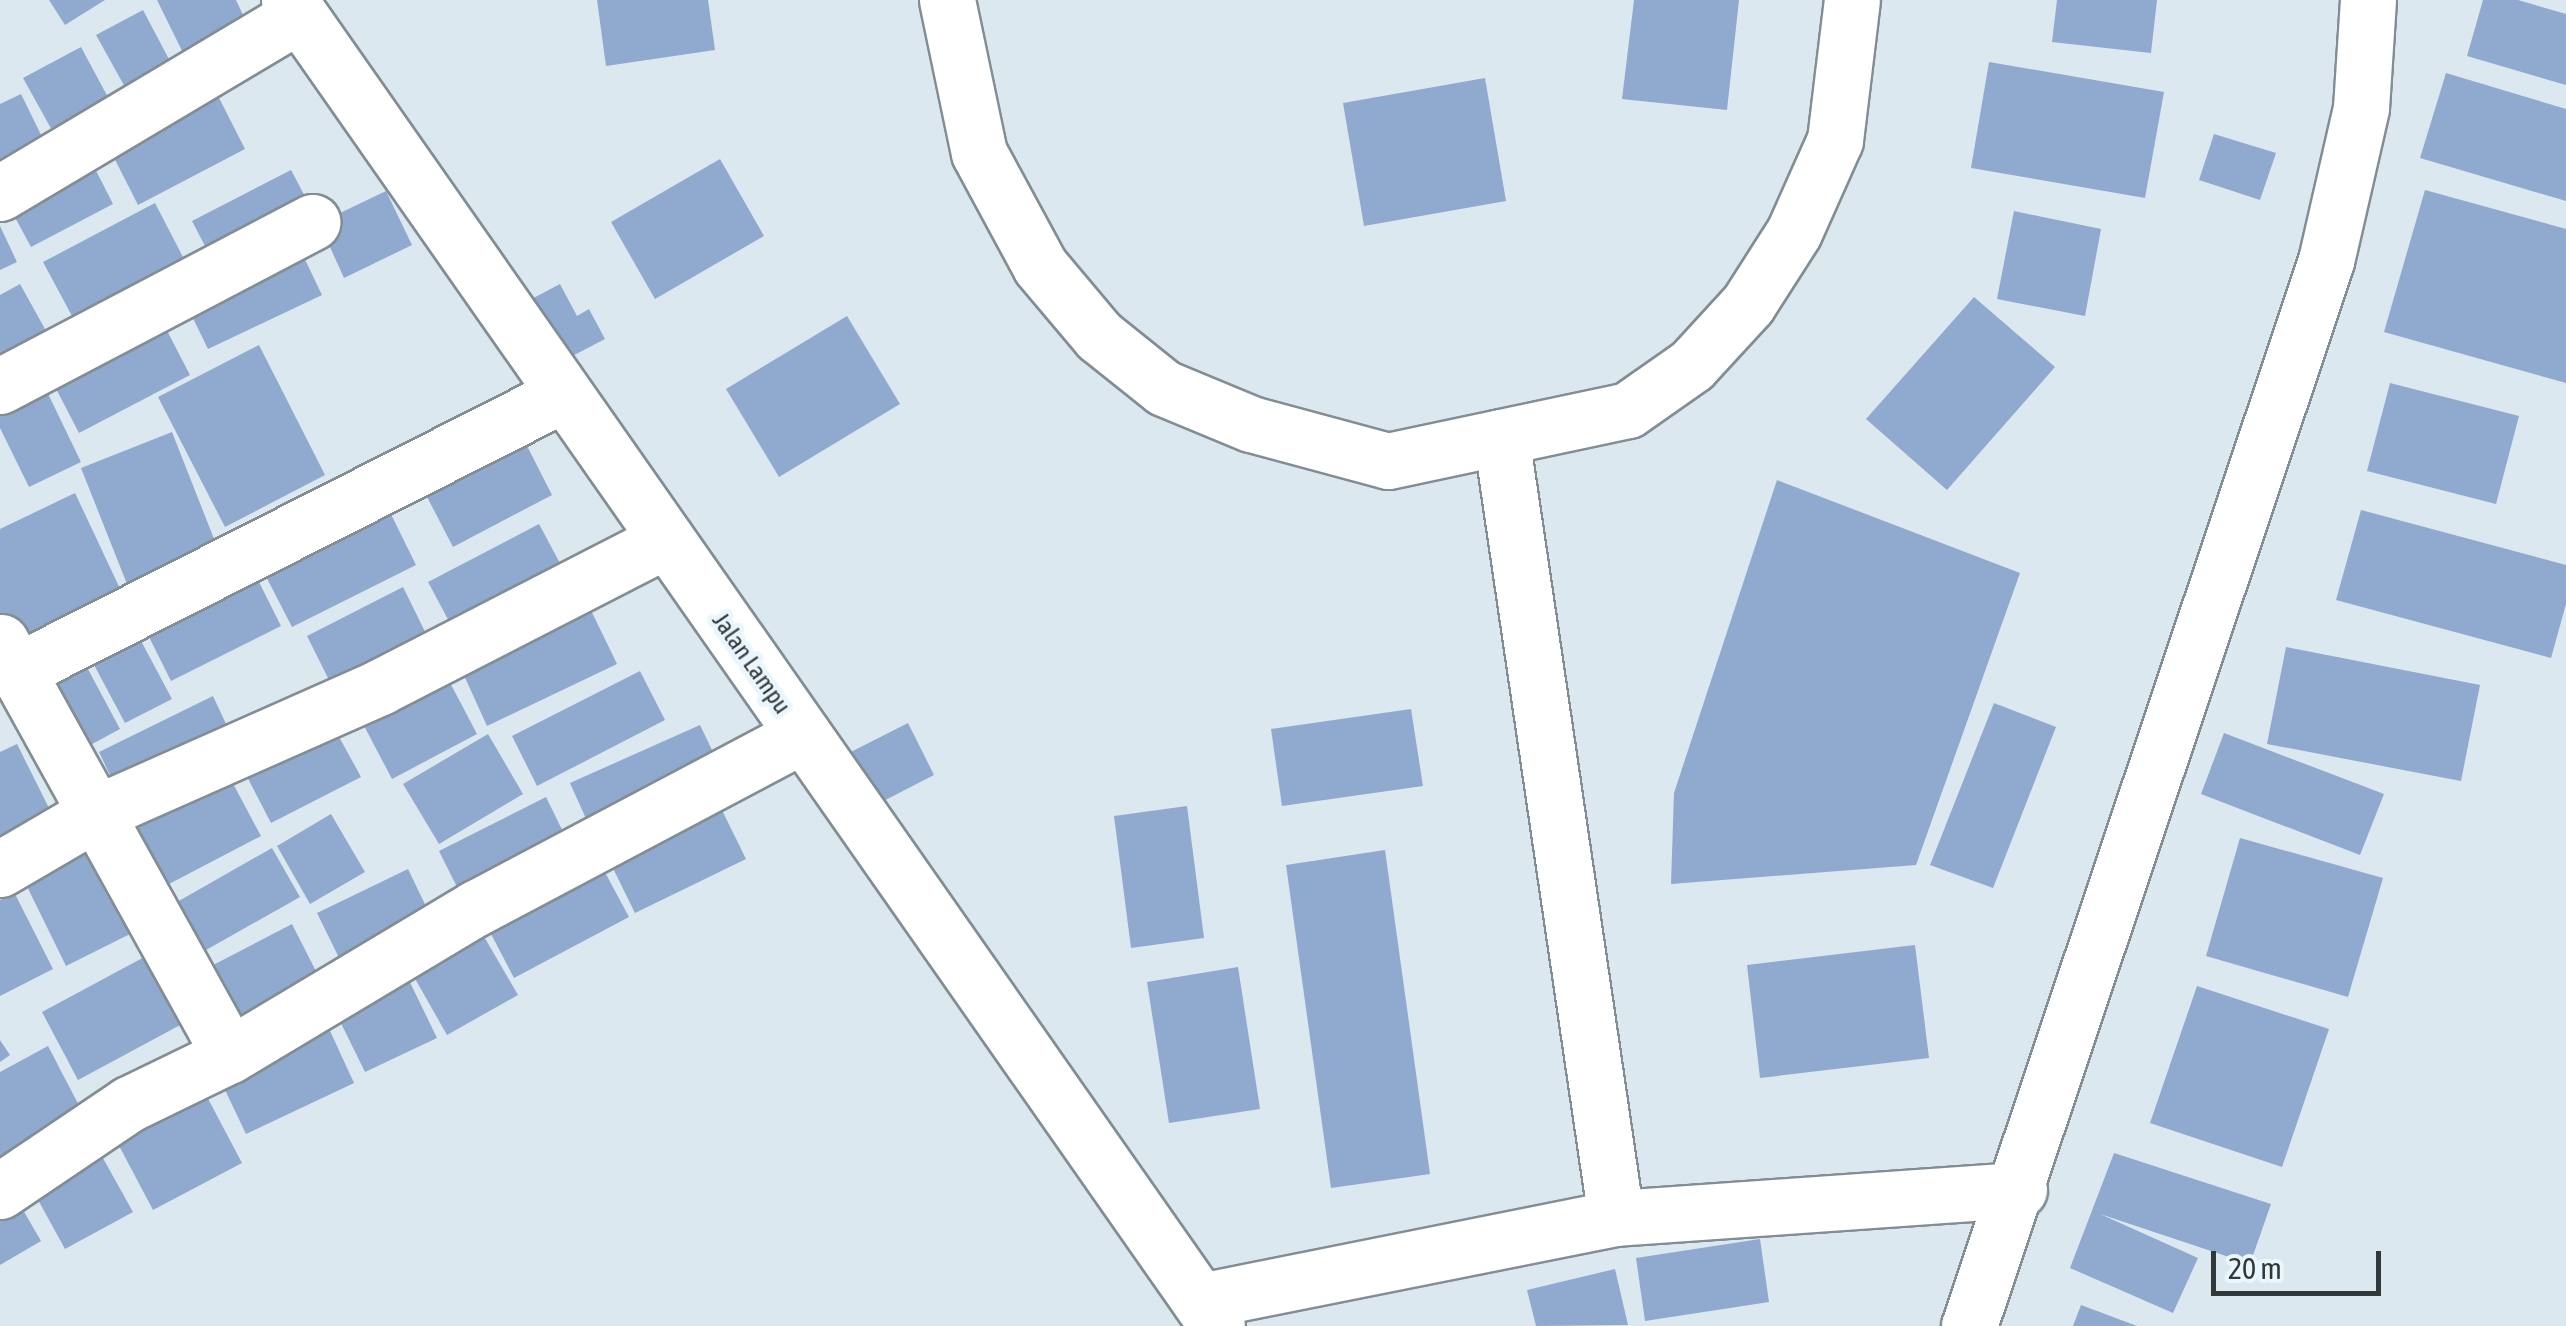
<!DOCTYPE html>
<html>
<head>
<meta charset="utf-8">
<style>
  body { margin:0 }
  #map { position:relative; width:2566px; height:1326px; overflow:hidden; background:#dce8f0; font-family:"Asap Condensed",sans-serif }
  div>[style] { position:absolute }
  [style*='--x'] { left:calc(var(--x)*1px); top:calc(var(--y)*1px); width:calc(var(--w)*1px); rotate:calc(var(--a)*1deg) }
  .building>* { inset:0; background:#8fa9cf }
  .roads { filter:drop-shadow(2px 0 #828d94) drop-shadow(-2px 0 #828d94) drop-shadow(0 2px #828d94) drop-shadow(0 -2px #828d94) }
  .minor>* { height:55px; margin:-27.5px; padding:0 27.5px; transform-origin:27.5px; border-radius:27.5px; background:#fff }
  span { translate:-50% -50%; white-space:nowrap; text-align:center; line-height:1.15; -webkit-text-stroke:10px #e9f6fd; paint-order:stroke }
  .street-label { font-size:25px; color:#32373a }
  .scale { position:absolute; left:2211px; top:1251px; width:170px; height:45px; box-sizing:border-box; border:5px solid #32373a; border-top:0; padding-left:12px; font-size:30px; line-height:35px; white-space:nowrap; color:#32373a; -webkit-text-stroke:8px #e9f6fd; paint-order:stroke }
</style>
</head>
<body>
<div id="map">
  <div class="building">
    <i style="clip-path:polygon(49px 0,105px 0,65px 25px)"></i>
    <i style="clip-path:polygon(157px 0,236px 0,250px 30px,187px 61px)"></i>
    <i style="clip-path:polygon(597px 0,708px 0,715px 50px,606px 66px)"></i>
    <i style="clip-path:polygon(1634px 0,1739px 0,1727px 110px,1622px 99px)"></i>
    <i style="clip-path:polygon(2057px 0,2157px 0,2151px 53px,2052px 42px)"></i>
    <i style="clip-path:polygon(2483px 0,2518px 0,2566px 14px,2566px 85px,2467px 56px)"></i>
    <i style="clip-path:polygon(143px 10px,172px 65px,126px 89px,96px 35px)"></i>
    <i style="clip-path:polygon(81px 47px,110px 101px,53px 132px,23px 78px)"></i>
    <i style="clip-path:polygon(1989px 62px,2164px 92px,2145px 198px,1971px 168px)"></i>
    <i style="clip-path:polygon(2446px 73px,2566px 109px,2566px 201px,2420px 158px)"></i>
    <i style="clip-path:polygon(1485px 78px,1506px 201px,1364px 226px,1343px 103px)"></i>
    <i style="clip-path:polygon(214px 88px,245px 149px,138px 205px,107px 144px)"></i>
    <i style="clip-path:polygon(21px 94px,47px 147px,0 170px,0 104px)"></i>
    <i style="clip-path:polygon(2214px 134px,2276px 153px,2260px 200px,2199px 180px)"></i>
    <i style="clip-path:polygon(88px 155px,113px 204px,31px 247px,5px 199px)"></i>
    <i style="clip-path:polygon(720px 159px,764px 236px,655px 299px,611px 222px)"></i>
    <i style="clip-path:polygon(291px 170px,316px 217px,217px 269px,192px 221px)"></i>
    <i style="clip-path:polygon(2425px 190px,2566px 229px,2566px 383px,2384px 332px)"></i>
    <i style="clip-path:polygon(386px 191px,412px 245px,344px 278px,319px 223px)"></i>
    <i style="clip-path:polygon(155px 203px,183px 257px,72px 316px,43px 262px)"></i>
    <i style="clip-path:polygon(2014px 211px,2101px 229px,2085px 316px,1997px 299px)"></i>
    <i style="clip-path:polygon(0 226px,17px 262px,0 270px)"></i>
    <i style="clip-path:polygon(298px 245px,322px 295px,208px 349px,184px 300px)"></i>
    <i style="clip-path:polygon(20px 284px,50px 338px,0 367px,0 295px)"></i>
    <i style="clip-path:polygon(560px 284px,577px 316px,589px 309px,605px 339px,555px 365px,522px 304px)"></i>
    <i style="clip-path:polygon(1974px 297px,2055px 367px,1947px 490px,1866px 419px)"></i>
    <i style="clip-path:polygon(847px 316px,900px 404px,779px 477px,726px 389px)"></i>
    <i style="clip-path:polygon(163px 323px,190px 375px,79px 433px,52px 381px)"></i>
    <i style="clip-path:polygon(259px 345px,325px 475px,225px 527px,158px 397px)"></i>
    <i style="clip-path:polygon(38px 373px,81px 462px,29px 487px,0 428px,0 391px)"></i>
    <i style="clip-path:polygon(2390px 383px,2519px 416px,2496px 504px,2367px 471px)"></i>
    <i style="clip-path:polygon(172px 432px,218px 549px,127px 584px,81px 468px)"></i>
    <i style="clip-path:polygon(523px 438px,552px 495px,453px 547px,424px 491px)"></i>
    <i style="clip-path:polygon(1777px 480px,2020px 573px,1916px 865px,1671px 884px,1674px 793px)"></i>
    <i style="clip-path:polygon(75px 493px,123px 595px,16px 645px,0 613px,0 529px)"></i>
    <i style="clip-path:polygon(383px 498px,416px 565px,292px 627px,258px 561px)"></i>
    <i style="clip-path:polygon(2361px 510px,2566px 565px,2566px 604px,2551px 658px,2336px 600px)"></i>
    <i style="clip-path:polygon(539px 524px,569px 580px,458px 638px,428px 582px)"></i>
    <i style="clip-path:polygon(249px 562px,281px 626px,171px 681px,139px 617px)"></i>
    <i style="clip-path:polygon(403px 587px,437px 656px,341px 704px,307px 636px)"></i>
    <i style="clip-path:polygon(585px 598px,617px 664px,487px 726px,457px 660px)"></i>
    <i style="clip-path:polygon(132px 624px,172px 699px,125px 723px,85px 648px)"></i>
    <i style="clip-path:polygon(2286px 647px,2480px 685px,2461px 781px,2267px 744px)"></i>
    <i style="clip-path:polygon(81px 656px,120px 729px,68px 757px,30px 684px)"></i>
    <i style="clip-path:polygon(640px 671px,665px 720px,537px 786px,512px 736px)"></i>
    <i style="clip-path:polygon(447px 677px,477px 734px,392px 779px,362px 722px)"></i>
    <i style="clip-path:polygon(213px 696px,234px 741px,120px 796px,99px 752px)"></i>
    <i style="clip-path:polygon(1994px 703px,2056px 727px,1993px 888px,1930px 865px)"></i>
    <i style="clip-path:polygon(1411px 709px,1423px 786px,1282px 806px,1271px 729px)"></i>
    <i style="clip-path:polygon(908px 723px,934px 775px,866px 810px,839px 758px)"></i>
    <i style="clip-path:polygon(332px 724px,361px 777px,271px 823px,243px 769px)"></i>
    <i style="clip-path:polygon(700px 725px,723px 773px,592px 832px,570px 783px)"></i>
    <i style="clip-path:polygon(2224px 733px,2384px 794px,2360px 855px,2201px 794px)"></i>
    <i style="clip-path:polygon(488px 734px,523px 794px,439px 844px,403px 784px)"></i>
    <i style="clip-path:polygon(17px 744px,54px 818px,0 837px,0 752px)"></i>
    <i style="clip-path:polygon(221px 761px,261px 836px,148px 895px,108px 821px)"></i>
    <i style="clip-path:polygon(715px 796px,746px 859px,635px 913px,604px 850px)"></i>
    <i style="clip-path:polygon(546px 797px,571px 848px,464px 901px,439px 851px)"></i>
    <i style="clip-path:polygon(1187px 806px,1204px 938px,1131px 948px,1114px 816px)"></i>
    <i style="clip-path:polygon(331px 814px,365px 872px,310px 904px,277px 846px)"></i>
    <i style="clip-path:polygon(81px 830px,132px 933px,66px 966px,15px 862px)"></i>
    <i style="clip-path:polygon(2240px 838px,2383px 878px,2348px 997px,2206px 956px)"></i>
    <i style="clip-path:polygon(272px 848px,300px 897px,183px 963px,156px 914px)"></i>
    <i style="clip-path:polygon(593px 850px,629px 917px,514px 978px,479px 911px)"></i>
    <i style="clip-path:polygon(1385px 850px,1430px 1174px,1331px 1188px,1286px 865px)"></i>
    <i style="clip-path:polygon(408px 869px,435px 925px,345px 970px,317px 913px)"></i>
    <i style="clip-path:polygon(14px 892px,53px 969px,0 996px,0 900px)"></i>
    <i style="clip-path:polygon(475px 921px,518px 995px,447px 1035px,405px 961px)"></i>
    <i style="clip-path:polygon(292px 924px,325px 989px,227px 1039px,194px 975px)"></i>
    <i style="clip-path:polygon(1915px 945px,1929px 1058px,1760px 1078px,1747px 965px)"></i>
    <i style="clip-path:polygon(148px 955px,184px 1023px,78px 1080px,42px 1012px)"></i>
    <i style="clip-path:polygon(1238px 967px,1260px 1109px,1169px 1123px,1147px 982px)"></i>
    <i style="clip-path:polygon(405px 972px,437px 1038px,365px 1072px,333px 1007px)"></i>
    <i style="clip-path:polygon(2197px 986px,2329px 1029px,2282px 1167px,2150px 1123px)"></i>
    <i style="clip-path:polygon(325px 1020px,354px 1083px,246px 1134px,216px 1071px)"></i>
    <i style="clip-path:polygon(0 1040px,10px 1055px,0 1062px)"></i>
    <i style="clip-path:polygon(48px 1046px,85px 1117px,0 1163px,0 1072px)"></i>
    <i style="clip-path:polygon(195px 1074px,242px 1163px,153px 1210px,106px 1121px)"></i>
    <i style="clip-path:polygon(94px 1142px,133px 1212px,65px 1249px,26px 1178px)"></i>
    <i style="clip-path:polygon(2114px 1153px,2271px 1204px,2250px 1264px,2100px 1214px,2198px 1258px,2173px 1313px,2070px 1268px)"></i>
    <i style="clip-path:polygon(19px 1203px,41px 1241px,0 1265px,0 1214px)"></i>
    <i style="clip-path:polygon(1760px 1239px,1769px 1302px,1645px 1321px,1636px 1258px)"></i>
    <i style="clip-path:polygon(1615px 1269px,1628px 1325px,1536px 1326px,1527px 1290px)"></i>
    <i style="clip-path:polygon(2081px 1305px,2137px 1326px,2073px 1326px)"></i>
  </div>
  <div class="roads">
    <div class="minor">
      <i style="--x:289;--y:0;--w:1618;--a:55.01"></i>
      <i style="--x:947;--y:0;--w:156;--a:78.2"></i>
      <i style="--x:979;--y:153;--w:128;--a:61.6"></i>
      <i style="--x:1040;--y:266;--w:92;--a:49.9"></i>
      <i style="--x:1099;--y:336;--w:83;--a:38.7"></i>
      <i style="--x:1164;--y:388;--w:94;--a:22.5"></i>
      <i style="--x:1251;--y:424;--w:142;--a:15.1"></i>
      <i style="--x:1388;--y:461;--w:245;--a:-12"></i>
      <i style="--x:1628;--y:410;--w:78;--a:-35.1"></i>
      <i style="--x:1692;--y:365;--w:83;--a:-47.4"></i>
      <i style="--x:1748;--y:304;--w:85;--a:-57.4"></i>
      <i style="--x:1794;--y:232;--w:101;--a:-66"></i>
      <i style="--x:1835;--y:140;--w:141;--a:-83.1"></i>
      <i style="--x:0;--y:193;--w:348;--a:-30.8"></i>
      <i style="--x:0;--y:386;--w:353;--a:-27.7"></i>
      <i style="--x:1501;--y:437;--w:789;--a:81.62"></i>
      <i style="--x:1;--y:642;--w:472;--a:61"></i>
      <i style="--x:19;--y:670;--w:611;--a:-26.86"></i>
      <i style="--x:0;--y:869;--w:111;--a:-30.3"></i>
      <i style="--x:96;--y:813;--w:311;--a:-23.9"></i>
      <i style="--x:380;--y:687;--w:322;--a:-27.2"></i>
      <i style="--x:0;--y:1191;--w:156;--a:-34"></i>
      <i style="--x:129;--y:1104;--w:112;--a:-25.9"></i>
      <i style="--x:230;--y:1055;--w:287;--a:-30.9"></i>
      <i style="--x:476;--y:908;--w:370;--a:-27.9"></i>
      <i style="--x:1200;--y:1301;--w:424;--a:-11.3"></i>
      <i style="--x:1616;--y:1218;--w:404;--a:-4"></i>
      <i style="--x:1969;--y:1326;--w:1123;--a:-71.47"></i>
      <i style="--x:2326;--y:261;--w:157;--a:-77.1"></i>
      <i style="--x:2361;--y:108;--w:108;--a:-86.3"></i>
    </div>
  </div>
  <div class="street-label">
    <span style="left:752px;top:663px;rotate:55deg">Jalan Lampu</span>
  </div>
  <div class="scale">20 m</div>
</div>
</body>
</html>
